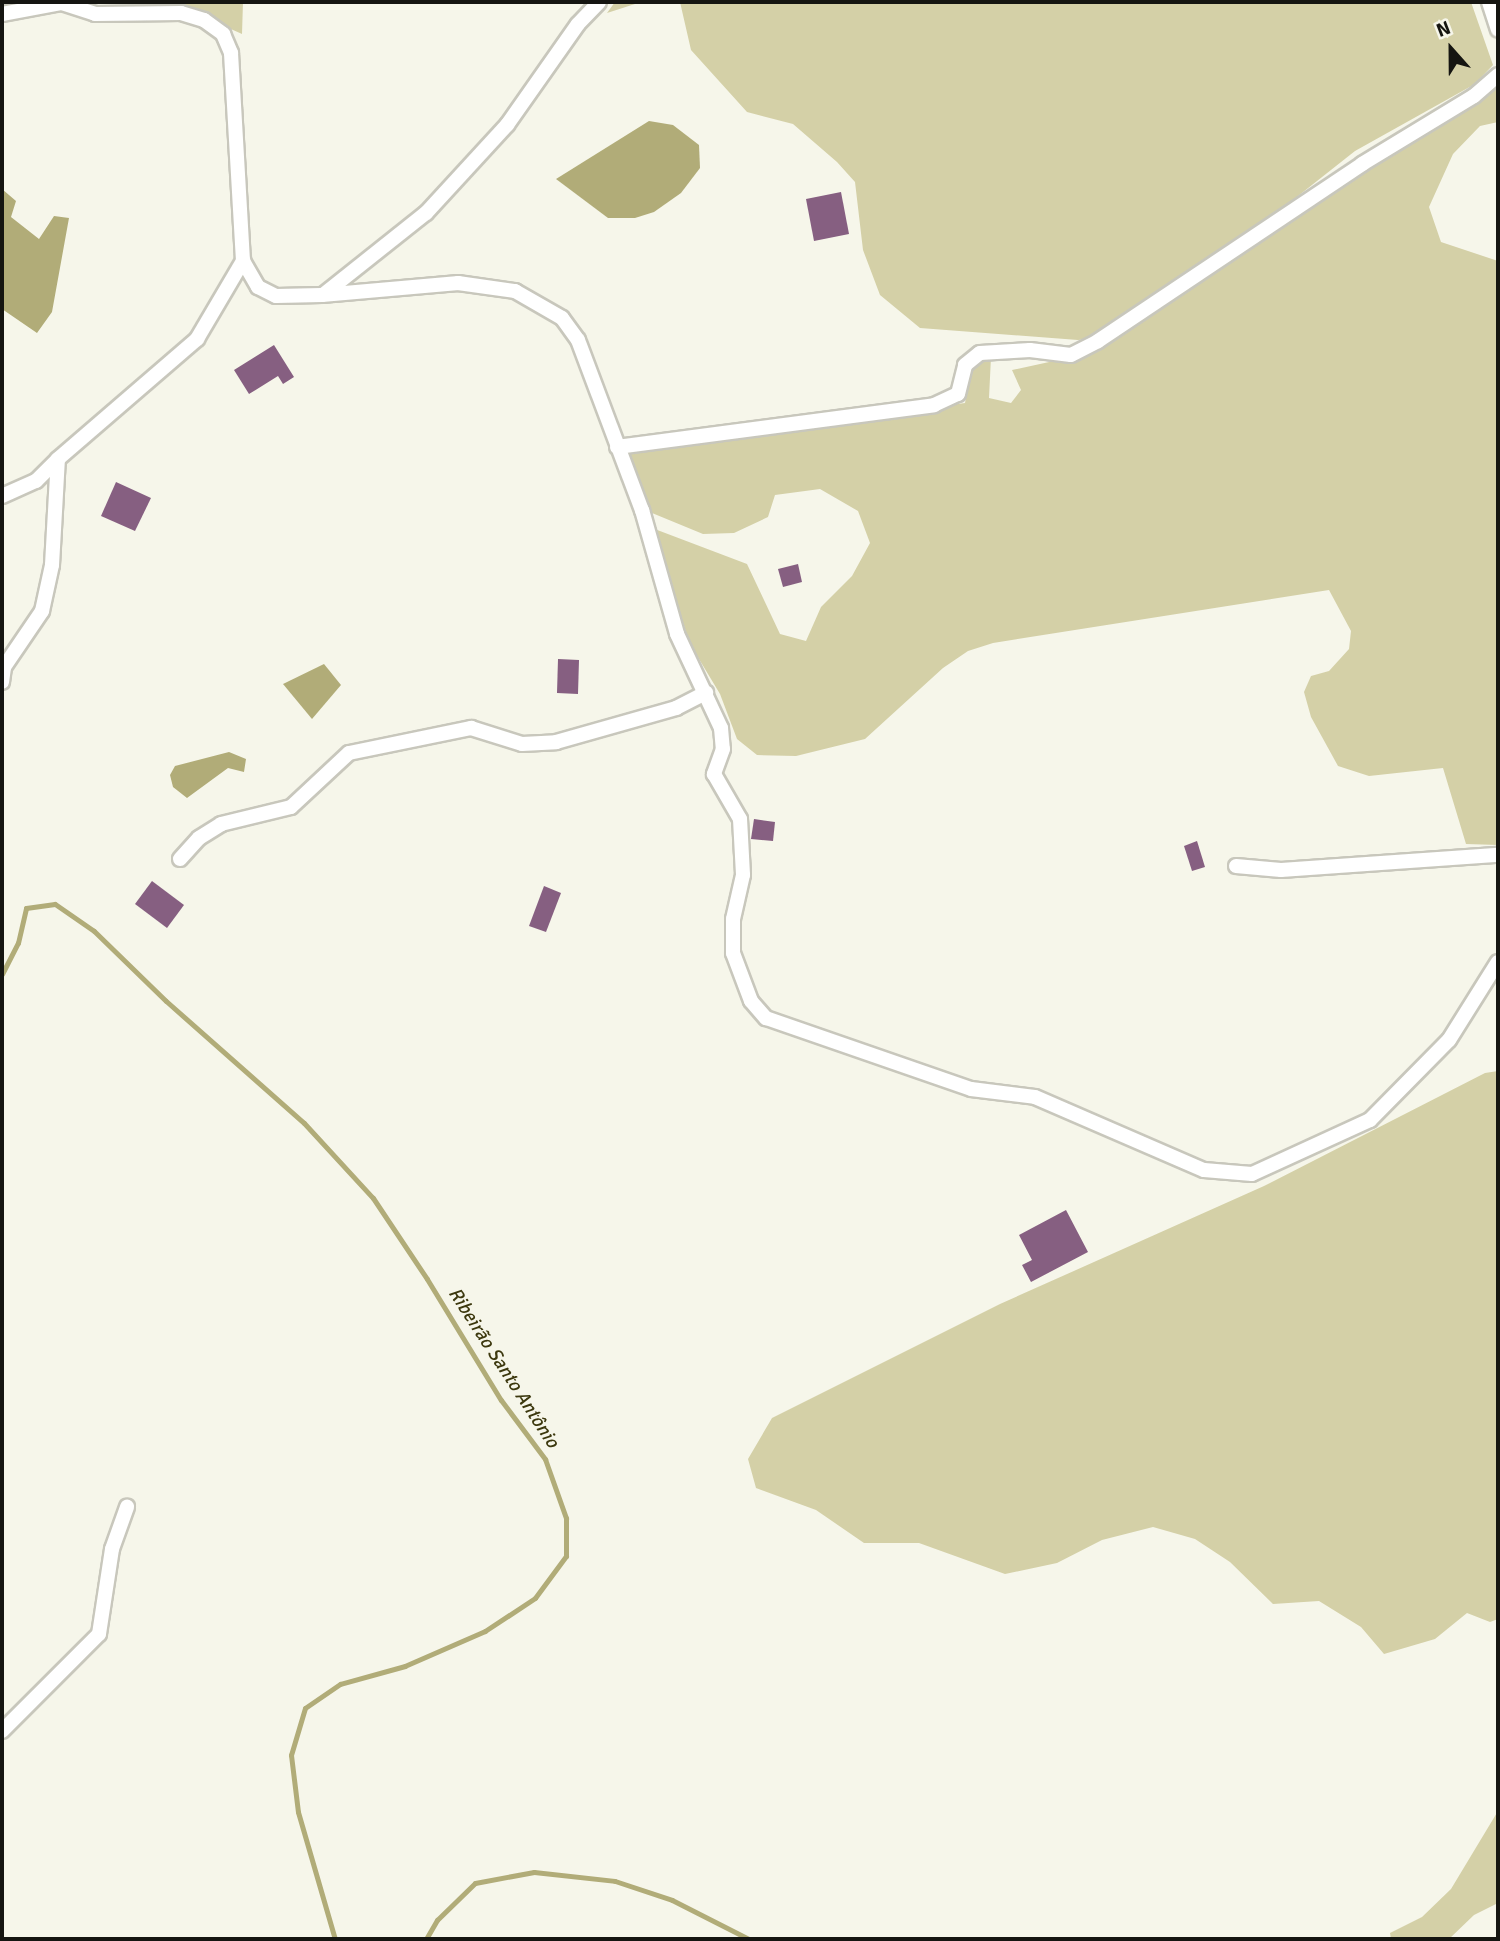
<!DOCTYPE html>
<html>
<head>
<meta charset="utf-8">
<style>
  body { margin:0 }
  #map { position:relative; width:1500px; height:1941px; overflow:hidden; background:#f6f6ea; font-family:Signika,sans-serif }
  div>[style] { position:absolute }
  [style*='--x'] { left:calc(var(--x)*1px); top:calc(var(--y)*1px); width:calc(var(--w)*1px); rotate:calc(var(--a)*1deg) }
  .green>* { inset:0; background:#d4d0a7 }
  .water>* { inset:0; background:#b1ac78 }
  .stream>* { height:5px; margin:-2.5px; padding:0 2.5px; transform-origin:2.5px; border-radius:2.5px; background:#b1ac78 }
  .building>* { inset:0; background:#865f81 }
  .roads { filter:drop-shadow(2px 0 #c8c7bc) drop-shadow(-2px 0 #c8c7bc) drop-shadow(0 2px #c8c7bc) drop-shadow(0 -2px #c8c7bc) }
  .street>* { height:14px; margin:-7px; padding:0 7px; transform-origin:7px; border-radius:7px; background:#fff }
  span { translate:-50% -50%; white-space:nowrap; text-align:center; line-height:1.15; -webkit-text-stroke:5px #f6f6ea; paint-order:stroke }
  .water-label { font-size:19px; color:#3c380e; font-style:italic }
  .frame { position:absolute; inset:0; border:4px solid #151511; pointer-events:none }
  .north { position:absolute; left:1416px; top:14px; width:70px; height:70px; -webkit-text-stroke:5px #f6f6ea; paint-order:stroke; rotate:339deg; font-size:19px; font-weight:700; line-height:28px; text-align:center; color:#151511 }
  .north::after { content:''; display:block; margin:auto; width:24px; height:32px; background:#151511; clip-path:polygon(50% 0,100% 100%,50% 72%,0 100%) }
</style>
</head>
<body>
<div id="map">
  <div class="green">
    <i style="clip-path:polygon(138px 2px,243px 2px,242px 34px,213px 21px)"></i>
    <i style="clip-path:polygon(615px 2px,1471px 2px,1493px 65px,1475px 84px,1355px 151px,1274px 215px,1097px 338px,1078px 340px,920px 328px,880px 295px,863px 250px,855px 182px,837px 162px,793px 124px,747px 112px,691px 50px,680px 2px,635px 4px,607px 13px)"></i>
    <i style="clip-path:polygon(1498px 88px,1498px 122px,1480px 126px,1453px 154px,1429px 207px,1441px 242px,1498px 261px,1498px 845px,1466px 844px,1443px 768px,1369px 776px,1338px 766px,1311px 717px,1304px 692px,1311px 676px,1329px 671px,1349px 649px,1351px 631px,1329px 590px,993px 643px,968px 651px,943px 668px,865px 739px,796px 756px,757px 755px,737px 739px,720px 694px,690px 644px,652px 528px,747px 564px,780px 634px,806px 641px,821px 607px,852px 576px,870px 543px,858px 511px,820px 489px,775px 495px,768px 517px,734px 533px,703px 534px,652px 513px,625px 448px,965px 403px,971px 368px,982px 357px,991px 357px,989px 398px,1011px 403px,1021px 390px,1012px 370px,1072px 357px,1364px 168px)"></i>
    <i style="clip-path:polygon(1498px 1071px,1498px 1619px,1490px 1622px,1467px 1613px,1435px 1639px,1384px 1654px,1361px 1627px,1319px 1601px,1273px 1604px,1230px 1562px,1195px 1539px,1153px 1527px,1102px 1540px,1057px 1563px,1005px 1574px,919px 1543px,864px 1543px,816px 1510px,756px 1488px,748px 1459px,772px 1418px,1000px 1304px,1264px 1186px,1485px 1073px)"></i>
    <i style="clip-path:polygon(1498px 1811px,1498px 1903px,1474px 1915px,1449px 1939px,1391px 1939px,1390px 1933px,1422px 1917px,1451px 1889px)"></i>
  </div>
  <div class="water">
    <i style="clip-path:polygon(649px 121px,673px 125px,699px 145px,700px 168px,681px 193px,654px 212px,635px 218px,608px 218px,556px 179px)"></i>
    <i style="clip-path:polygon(2px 189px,16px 201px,11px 217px,39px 239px,54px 216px,69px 218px,52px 312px,37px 333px,2px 309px)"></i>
    <i style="clip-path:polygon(324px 664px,341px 685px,312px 719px,283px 684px)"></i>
    <i style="clip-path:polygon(229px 752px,246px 759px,244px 772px,228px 768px,187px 798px,173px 787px,170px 775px,175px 766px)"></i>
  </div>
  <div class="stream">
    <i style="--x:2;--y:974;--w:35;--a:-63"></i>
    <i style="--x:18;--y:943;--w:36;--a:-77"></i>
    <i style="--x:26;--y:908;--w:29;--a:-8"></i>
    <i style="--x:55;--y:904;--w:47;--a:34.7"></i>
    <i style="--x:94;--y:931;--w:100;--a:44.2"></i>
    <i style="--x:166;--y:1001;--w:184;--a:41.5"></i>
    <i style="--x:304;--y:1123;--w:102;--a:47.4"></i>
    <i style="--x:373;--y:1198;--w:97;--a:56.3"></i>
    <i style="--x:427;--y:1279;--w:142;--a:58.6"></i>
    <i style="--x:501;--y:1400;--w:74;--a:53.3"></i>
    <i style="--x:545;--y:1459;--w:63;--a:70.4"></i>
    <i style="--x:566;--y:1518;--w:38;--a:90"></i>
    <i style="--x:566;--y:1556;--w:52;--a:126.4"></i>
    <i style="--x:535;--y:1598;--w:60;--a:146.6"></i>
    <i style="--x:485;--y:1631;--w:87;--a:156.4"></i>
    <i style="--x:405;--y:1666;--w:67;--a:164.5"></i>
    <i style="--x:340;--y:1684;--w:42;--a:145.6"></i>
    <i style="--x:305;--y:1708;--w:49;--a:106.6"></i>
    <i style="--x:291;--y:1755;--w:57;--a:83"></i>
    <i style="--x:298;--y:1812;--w:132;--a:73.8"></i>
    <i style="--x:426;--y:1939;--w:22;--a:-60"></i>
    <i style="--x:437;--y:1920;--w:53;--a:-44.2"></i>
    <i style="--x:475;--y:1883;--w:60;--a:-10.6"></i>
    <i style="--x:534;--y:1872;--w:81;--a:6.3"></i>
    <i style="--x:615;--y:1881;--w:60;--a:18.4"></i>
    <i style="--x:672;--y:1900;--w:86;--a:26.9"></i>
  </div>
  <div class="building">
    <i style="clip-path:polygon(841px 192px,849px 234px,814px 241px,806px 199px)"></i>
    <i style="clip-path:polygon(274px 345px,294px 377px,283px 384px,278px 376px,249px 394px,234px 370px)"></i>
    <i style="clip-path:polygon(116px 482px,151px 498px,135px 531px,101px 516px)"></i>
    <i style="clip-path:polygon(798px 564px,802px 582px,783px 587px,778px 569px)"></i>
    <i style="clip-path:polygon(558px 659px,579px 660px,578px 694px,557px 693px)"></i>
    <i style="clip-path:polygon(754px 819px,775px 822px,773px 841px,751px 839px)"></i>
    <i style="clip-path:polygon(1197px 841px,1205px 867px,1192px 871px,1184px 846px)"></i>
    <i style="clip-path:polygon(152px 881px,184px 905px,167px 928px,135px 904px)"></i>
    <i style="clip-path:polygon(544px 886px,561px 893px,546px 932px,529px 926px)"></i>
    <i style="clip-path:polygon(1066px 1210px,1088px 1252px,1031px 1282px,1022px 1265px,1032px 1260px,1019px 1235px)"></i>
  </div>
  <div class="roads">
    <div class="street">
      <i style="--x:1489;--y:2;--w:29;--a:72"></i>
      <i style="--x:2;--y:14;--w:61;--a:-10.4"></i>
      <i style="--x:62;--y:3;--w:35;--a:18"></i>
      <i style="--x:95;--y:14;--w:86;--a:-0.7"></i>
      <i style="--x:181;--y:13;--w:24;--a:17"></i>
      <i style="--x:204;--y:20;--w:24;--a:36"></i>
      <i style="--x:223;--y:34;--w:21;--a:67"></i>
      <i style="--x:231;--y:53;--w:208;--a:86.7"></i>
      <i style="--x:243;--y:261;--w:30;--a:60"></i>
      <i style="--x:258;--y:287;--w:20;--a:27"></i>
      <i style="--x:276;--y:296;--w:46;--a:-1.2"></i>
      <i style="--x:322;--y:295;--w:137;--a:-5"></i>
      <i style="--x:458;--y:283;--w:58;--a:8"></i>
      <i style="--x:515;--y:291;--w:54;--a:29.9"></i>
      <i style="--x:562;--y:318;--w:27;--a:54"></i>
      <i style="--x:578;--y:340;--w:182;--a:69.4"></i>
      <i style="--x:642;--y:510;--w:129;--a:74.2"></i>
      <i style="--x:677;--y:634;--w:104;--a:64.9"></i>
      <i style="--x:721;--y:728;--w:21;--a:85"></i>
      <i style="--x:723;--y:749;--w:27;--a:110"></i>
      <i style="--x:714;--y:774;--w:52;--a:60"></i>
      <i style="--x:740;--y:819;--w:56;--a:86.9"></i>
      <i style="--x:743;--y:875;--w:45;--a:102.8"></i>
      <i style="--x:733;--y:919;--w:34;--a:90"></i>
      <i style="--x:733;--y:953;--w:51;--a:69.4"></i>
      <i style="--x:751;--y:1001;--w:23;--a:49"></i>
      <i style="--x:766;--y:1018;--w:217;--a:19.1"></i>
      <i style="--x:971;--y:1089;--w:64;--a:7.1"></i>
      <i style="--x:1035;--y:1097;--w:184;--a:23.4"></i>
      <i style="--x:1204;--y:1170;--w:48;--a:4.8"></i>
      <i style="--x:1252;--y:1174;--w:130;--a:-24.6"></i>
      <i style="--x:1370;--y:1120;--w:112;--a:-45.4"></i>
      <i style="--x:1449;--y:1040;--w:92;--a:-57.9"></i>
      <i style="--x:324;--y:294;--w:130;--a:-38.5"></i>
      <i style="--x:426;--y:213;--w:120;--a:-47.4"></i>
      <i style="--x:507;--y:125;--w:123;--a:-54.9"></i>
      <i style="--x:578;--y:24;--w:30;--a:-46"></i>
      <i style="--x:617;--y:447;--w:320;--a:-7.5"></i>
      <i style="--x:934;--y:405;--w:26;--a:-25"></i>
      <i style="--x:958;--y:394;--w:30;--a:-76"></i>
      <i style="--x:965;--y:365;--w:19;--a:-39"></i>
      <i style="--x:980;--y:353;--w:50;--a:-3.4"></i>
      <i style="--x:1030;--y:350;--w:41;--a:7"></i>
      <i style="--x:1071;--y:355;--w:30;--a:-27"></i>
      <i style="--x:1098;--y:341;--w:318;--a:-33.8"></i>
      <i style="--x:1362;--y:164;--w:131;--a:-31.3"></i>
      <i style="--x:1474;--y:96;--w:32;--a:-41"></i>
      <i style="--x:2;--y:496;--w:37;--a:-24"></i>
      <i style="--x:36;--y:481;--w:31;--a:-45"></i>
      <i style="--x:2;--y:682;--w:15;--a:-82"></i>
      <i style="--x:4;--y:667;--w:68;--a:-55.8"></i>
      <i style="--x:42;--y:611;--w:47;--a:-77.7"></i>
      <i style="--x:52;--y:565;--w:106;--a:-86.8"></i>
      <i style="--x:58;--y:459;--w:184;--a:-40.8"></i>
      <i style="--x:197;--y:339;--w:91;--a:-59.5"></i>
      <i style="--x:180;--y:859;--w:28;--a:-48"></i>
      <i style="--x:199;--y:838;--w:26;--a:-32"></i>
      <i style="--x:221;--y:824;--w:72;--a:-13.7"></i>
      <i style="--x:291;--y:807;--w:79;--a:-43"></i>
      <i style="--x:349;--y:753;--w:125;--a:-11.6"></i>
      <i style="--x:471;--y:728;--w:53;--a:17.4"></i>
      <i style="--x:522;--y:744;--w:34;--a:-3"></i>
      <i style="--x:556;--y:742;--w:125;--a:-15.8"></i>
      <i style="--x:676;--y:708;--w:34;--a:-27"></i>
      <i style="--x:1236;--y:866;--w:45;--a:5.1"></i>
      <i style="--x:1281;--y:870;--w:218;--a:-4"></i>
      <i style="--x:2;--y:1731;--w:137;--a:-45"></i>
      <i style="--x:99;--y:1634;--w:86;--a:-81.3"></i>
      <i style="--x:112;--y:1549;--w:45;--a:-70.3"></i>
    </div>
  </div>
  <div class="water-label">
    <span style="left:503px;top:1368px;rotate:57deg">Ribeirão Santo Antônio</span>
  </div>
  <div class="frame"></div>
  <div class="north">N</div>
</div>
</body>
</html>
